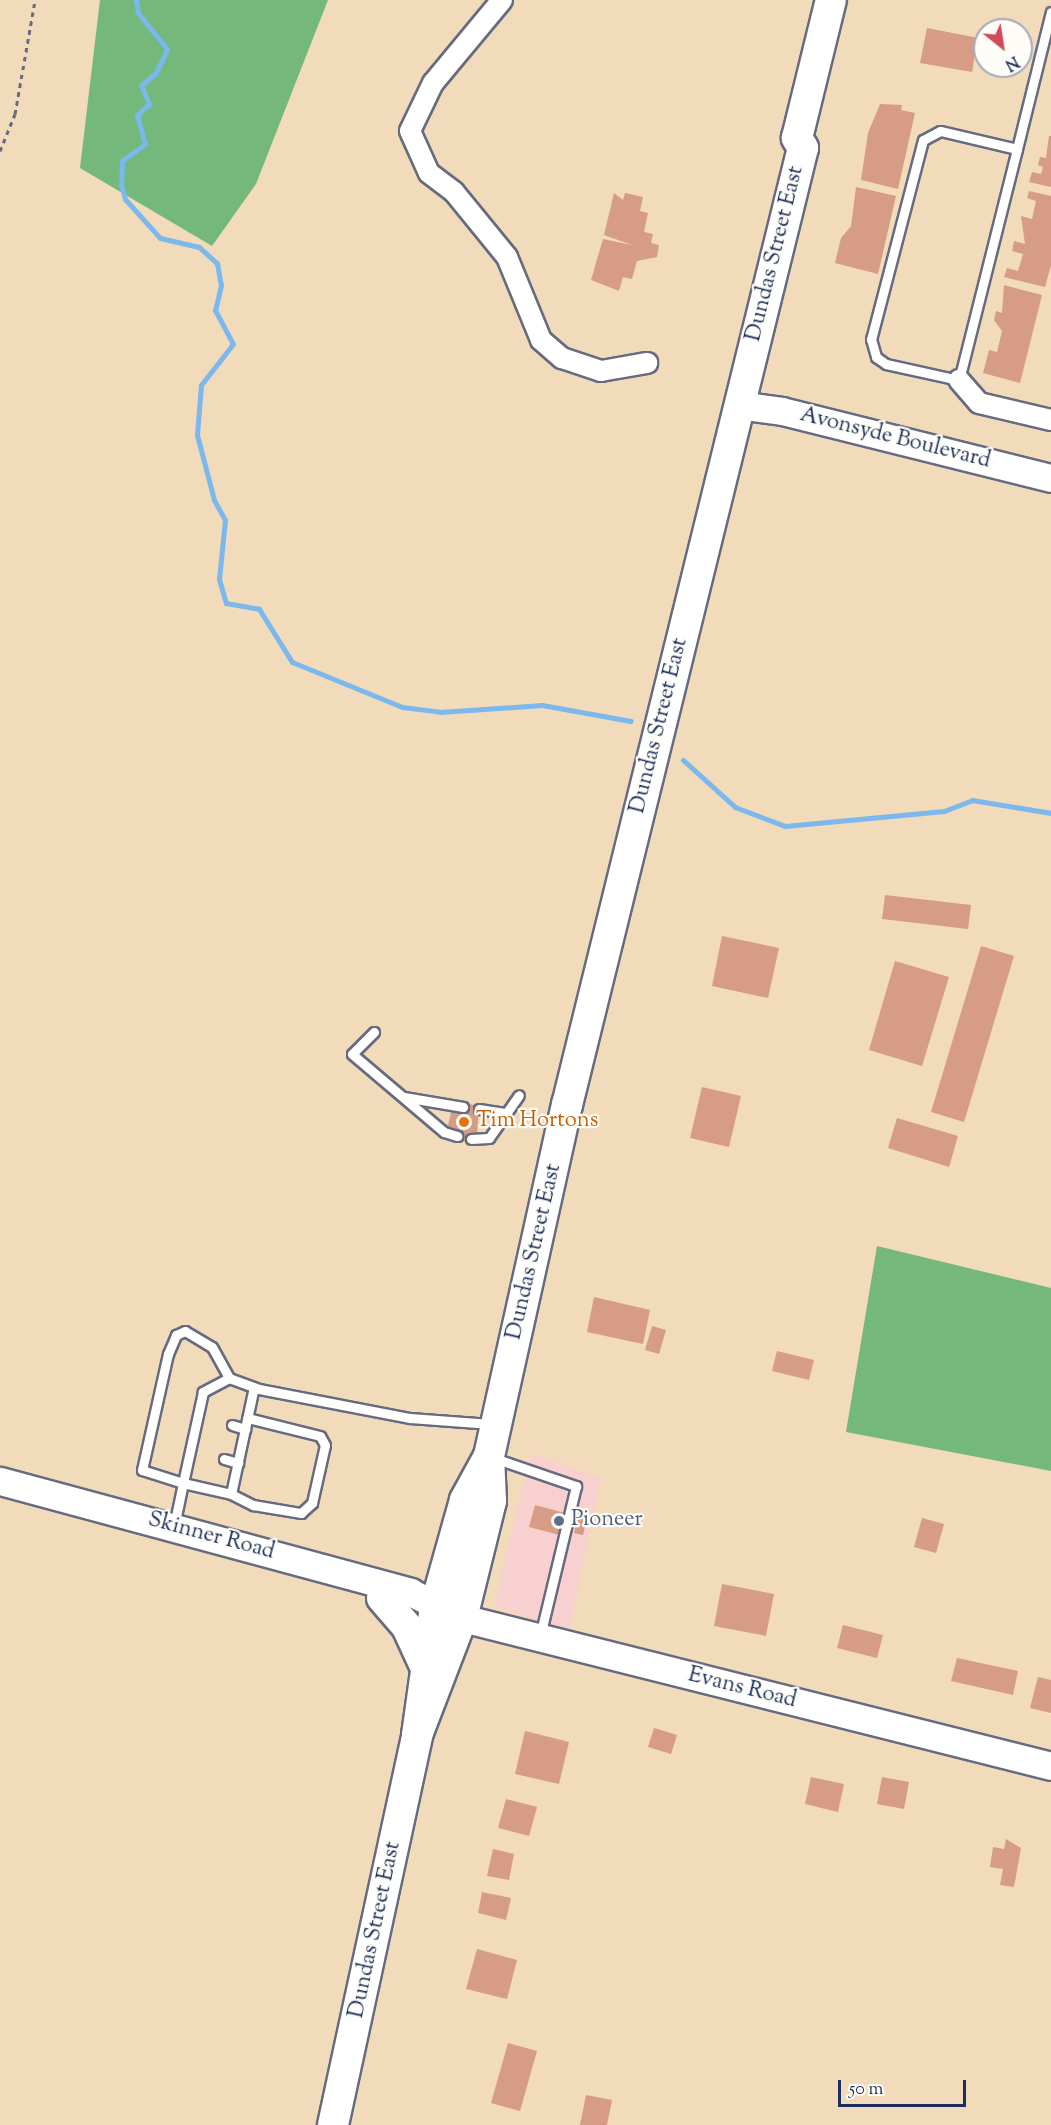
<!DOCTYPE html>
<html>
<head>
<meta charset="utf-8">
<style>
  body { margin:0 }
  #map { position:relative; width:1051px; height:2125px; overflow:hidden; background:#f1dbbb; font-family:"Sorts Mill Goudy",serif }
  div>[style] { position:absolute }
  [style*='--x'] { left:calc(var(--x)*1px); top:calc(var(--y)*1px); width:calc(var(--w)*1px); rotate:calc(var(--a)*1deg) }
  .built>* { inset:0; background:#f7d0cf }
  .forest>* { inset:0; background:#74b87b }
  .stream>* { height:5px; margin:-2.5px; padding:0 2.5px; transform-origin:2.5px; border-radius:2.5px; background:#7ab8ed }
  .building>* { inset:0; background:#d69c85 }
  .path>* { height:3px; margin-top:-1.5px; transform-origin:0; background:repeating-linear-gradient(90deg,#666b7f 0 4.5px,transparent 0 9px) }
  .roads { filter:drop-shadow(2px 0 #666b7f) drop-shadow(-2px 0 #666b7f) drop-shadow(0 2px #666b7f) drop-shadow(0 -2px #666b7f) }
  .lane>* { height:9px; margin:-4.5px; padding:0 4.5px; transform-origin:4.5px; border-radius:4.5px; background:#fff }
  .street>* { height:20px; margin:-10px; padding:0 10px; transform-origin:10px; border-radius:10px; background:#fff }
  .secondary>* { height:27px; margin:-13.5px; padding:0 13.5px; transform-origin:13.5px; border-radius:13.5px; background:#fff }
  .primary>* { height:30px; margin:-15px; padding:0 15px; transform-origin:15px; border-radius:15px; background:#fff }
  .dots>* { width:16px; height:16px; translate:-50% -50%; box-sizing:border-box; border:3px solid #fdfcf7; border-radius:50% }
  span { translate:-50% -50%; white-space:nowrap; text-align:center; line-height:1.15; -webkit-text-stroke:4.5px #fdfcf7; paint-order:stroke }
  .street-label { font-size:22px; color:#1b2f5e }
  .food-label { font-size:22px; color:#c56008 }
  .left { translate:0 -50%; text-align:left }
  .service-label { font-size:22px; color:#4e5e75 }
  .north { position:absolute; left:973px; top:18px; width:60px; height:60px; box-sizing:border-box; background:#fdfcf7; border:2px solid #a3aaba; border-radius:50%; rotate:150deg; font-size:16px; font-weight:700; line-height:24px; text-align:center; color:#1b2f5e }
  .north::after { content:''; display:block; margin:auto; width:21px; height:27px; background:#d1495b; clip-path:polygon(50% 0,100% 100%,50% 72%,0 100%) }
  .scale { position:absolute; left:838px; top:2080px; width:128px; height:27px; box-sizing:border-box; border:3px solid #1b2f5e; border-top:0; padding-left:8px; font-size:18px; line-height:21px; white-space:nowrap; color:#1b2f5e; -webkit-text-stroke:4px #fdfcf7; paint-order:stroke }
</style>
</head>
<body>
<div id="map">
  <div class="built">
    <i style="clip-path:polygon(531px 1453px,601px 1478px,569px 1630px,494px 1606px)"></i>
  </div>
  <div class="forest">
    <i style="clip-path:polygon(100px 0,328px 0,256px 184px,212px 246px,80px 168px)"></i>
    <i style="clip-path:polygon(877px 1246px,1051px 1288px,1051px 1471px,846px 1432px)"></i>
  </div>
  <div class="stream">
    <i style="--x:136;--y:0;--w:13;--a:81"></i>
    <i style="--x:138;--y:13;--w:46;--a:51.1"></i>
    <i style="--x:167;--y:49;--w:26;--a:115"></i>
    <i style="--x:156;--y:73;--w:19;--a:141"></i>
    <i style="--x:141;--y:85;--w:21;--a:67"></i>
    <i style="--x:149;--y:104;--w:16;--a:137"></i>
    <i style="--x:137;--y:115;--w:30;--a:75"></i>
    <i style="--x:145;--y:144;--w:29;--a:144"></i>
    <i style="--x:122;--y:161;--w:24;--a:92"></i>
    <i style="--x:121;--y:185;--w:15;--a:74"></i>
    <i style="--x:125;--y:199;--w:52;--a:48.1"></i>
    <i style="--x:160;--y:238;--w:40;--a:13"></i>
    <i style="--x:199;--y:247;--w:24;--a:42"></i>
    <i style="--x:217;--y:263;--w:22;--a:80"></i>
    <i style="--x:221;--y:285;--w:26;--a:103"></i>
    <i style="--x:215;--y:310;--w:38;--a:62"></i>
    <i style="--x:233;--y:344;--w:52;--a:128"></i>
    <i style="--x:201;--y:385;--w:50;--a:94.6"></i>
    <i style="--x:197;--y:435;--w:67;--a:75.3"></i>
    <i style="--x:214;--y:500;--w:23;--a:61"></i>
    <i style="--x:225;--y:520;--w:59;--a:95.8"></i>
    <i style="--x:219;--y:579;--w:25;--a:74"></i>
    <i style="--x:226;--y:603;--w:34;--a:10"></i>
    <i style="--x:259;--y:609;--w:62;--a:58.1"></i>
    <i style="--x:292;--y:662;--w:119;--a:22.2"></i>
    <i style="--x:402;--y:707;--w:38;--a:7"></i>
    <i style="--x:440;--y:712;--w:102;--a:-3.9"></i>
    <i style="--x:542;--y:705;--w:90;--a:10.2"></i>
    <i style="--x:683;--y:760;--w:70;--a:42.1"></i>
    <i style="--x:735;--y:807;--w:53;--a:20.8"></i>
    <i style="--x:785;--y:826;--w:160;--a:-5.4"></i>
    <i style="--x:944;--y:811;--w:30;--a:-21"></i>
    <i style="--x:972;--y:800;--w:80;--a:9.3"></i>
  </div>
  <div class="building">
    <i style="clip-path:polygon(927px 28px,978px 38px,972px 72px,920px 63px)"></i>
    <i style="clip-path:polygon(880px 104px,902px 105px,901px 110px,915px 113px,898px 189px,861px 180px,868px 133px)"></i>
    <i style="clip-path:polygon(1049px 136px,1051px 136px,1051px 187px,1029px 182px,1032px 172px,1041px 174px,1043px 167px,1038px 165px,1040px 157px,1046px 158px)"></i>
    <i style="clip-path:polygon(856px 187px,896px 196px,878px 274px,835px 263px,841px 238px,851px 226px)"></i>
    <i style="clip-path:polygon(1029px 191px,1051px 196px,1051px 265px,1045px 287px,1004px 277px,1007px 268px,1018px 271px,1023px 254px,1012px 251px,1014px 241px,1025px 244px,1021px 216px,1032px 219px,1036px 201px,1027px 198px)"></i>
    <i style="clip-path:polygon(614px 193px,623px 200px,625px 193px,643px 197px,640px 211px,648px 213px,644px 232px,653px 234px,651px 243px,659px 245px,657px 257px,637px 261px,632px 279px,623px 277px,619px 291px,591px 280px,603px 239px,632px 245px,604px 235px)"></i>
    <i style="clip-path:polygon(1004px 285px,1042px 295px,1020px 383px,983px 373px,989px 350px,997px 352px,1002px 331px,994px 320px,996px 311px,1002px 313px)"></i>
    <i style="clip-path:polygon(885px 895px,971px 905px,968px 929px,882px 919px)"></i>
    <i style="clip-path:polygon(722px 936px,779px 948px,768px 998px,712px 986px)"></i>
    <i style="clip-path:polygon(981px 946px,1014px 956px,964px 1122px,931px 1112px)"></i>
    <i style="clip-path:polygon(895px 961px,949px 977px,922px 1066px,869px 1050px)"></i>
    <i style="clip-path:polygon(702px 1087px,741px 1096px,729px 1147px,690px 1138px)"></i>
    <i style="clip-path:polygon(464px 1103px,479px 1106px,477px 1134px,471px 1143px,456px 1140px,457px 1134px,448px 1126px,451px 1112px,463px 1110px)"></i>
    <i style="clip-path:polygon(897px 1118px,958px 1136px,949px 1167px,888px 1148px)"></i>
    <i style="clip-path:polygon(594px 1297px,650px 1310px,643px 1344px,587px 1332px)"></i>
    <i style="clip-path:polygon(652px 1326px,666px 1330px,659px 1354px,645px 1350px)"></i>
    <i style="clip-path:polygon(777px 1351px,814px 1360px,809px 1380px,772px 1371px)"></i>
    <i style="clip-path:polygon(535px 1505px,569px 1514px,563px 1536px,529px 1527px)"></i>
    <i style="clip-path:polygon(579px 1511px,588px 1513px,583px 1535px,574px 1533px)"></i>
    <i style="clip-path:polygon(922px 1518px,944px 1524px,936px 1553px,914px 1547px)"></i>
    <i style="clip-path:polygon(722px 1584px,774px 1594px,766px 1636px,714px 1626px)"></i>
    <i style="clip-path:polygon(843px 1625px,883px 1635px,877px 1658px,837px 1648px)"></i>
    <i style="clip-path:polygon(957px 1658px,1018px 1671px,1013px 1695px,951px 1681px)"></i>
    <i style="clip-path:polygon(1038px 1677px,1051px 1680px,1051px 1713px,1030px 1708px)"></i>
    <i style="clip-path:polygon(654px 1728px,677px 1735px,671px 1754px,648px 1747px)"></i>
    <i style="clip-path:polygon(525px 1731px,569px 1742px,559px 1784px,515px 1774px)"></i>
    <i style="clip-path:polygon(811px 1777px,844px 1784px,838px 1812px,805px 1804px)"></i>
    <i style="clip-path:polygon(882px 1777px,909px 1782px,904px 1809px,877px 1804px)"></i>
    <i style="clip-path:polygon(506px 1799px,537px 1807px,529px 1836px,498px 1828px)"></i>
    <i style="clip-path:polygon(1006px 1839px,1021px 1848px,1014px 1887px,1000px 1885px,1003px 1869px,990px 1867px,993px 1847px,1004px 1849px)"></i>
    <i style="clip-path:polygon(493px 1849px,514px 1854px,509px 1880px,487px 1876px)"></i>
    <i style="clip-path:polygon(482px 1892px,511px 1898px,506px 1920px,478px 1913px)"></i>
    <i style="clip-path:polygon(477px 1949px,517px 1960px,507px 1999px,466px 1989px)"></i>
    <i style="clip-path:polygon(508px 2043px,537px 2051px,520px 2111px,491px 2103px)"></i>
    <i style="clip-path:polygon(586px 2095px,612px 2100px,607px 2125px,580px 2125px)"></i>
  </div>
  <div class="path">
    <i style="--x:0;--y:151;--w:40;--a:-68"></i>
    <i style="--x:15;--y:114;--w:116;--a:-80"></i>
  </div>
  <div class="roads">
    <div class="lane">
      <i style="--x:1017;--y:149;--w:79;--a:-166.8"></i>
      <i style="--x:940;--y:131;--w:19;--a:152"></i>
      <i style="--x:923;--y:140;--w:206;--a:104.6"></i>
      <i style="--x:871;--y:339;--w:19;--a:74"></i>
      <i style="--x:876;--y:357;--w:12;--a:35"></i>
      <i style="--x:886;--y:364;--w:75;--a:12.4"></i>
      <i style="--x:959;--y:380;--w:238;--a:-75.9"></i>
      <i style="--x:1017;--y:149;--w:141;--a:-76.1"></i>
      <i style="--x:374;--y:1032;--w:31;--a:135"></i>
      <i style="--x:352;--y:1054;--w:121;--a:40.3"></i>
      <i style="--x:444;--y:1132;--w:14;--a:17"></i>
      <i style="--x:404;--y:1097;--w:60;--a:9.6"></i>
      <i style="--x:479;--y:1109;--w:26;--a:9"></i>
      <i style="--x:471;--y:1139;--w:18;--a:-3"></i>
      <i style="--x:489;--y:1138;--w:52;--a:-55.1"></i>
      <i style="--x:229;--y:1378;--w:30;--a:152"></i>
      <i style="--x:203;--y:1392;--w:93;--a:102.4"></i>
      <i style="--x:183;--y:1483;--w:49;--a:12.9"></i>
      <i style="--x:231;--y:1494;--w:109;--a:-77.9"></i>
      <i style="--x:232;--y:1425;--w:14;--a:17"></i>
      <i style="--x:494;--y:1458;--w:87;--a:18.9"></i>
      <i style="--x:576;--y:1486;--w:154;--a:103.5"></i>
      <i style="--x:224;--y:1459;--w:15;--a:16"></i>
      <i style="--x:231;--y:1494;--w:25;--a:27"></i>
      <i style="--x:253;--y:1505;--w:49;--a:9.5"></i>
      <i style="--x:301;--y:1513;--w:15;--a:-42"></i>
      <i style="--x:312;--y:1503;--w:59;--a:-77.4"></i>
      <i style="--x:325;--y:1445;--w:10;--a:-119"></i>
      <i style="--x:320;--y:1436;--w:75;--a:-166.1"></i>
      <i style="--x:174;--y:1526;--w:44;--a:-78.2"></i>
      <i style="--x:183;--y:1483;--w:43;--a:-162.4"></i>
      <i style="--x:142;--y:1470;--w:119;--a:-77.4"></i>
      <i style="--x:168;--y:1354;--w:21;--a:-67"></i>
      <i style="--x:176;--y:1335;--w:10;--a:-24"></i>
      <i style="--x:185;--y:1331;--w:31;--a:31"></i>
      <i style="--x:212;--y:1347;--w:35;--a:61"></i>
      <i style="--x:229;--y:1378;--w:32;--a:20"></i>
      <i style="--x:259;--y:1389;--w:154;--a:10.9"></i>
      <i style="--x:410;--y:1418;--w:81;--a:4.2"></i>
    </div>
    <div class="street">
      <i style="--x:502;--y:0;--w:108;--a:129.7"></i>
      <i style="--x:433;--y:83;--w:53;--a:115.6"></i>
      <i style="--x:410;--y:131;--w:46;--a:65.7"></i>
      <i style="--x:429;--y:173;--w:31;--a:37"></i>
      <i style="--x:454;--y:192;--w:84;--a:50.8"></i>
      <i style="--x:507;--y:257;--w:90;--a:67.7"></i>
      <i style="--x:541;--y:340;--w:28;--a:41"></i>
      <i style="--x:562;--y:358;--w:41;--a:18.4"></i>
      <i style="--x:601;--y:371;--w:47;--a:-9.9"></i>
      <i style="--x:959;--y:380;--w:30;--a:49"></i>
      <i style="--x:979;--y:403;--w:74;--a:13.3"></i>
    </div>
    <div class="secondary">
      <i style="--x:738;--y:405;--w:44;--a:7.8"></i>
      <i style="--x:782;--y:411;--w:277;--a:14"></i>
      <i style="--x:0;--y:1481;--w:425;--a:15.1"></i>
      <i style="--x:410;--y:1592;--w:58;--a:26.6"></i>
      <i style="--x:462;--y:1618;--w:607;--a:14.1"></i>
    </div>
    <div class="primary">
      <i style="--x:382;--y:1598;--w:38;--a:49"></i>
      <i style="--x:407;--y:1627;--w:41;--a:65.3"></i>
      <i style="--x:417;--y:1735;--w:125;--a:-69"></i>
      <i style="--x:462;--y:1618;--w:121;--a:-76.1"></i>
      <i style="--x:491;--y:1501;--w:45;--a:-92.5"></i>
      <i style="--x:489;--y:1456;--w:360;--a:-77.5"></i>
      <i style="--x:567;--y:1105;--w:986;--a:-76.15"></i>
      <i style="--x:803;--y:148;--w:12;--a:-121"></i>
      <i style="--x:797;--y:138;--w:142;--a:-76.2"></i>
      <i style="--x:333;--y:2125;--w:399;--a:-77.8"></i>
      <i style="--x:417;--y:1735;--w:129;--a:-82"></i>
      <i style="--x:435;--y:1607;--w:111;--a:-74.3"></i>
      <i style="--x:465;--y:1500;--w:50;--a:-61.4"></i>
    </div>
  </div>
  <div class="dots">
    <i style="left:464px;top:1122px;background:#e8710a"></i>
    <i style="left:559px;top:1521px;background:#5c6f8a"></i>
  </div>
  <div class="street-label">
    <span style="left:776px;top:254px;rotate:-76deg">Dundas Street East</span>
    <span style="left:895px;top:439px;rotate:14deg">Avonsyde Boulevard</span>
    <span style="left:660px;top:726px;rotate:-76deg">Dundas Street East</span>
    <span style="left:535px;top:1252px;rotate:-77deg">Dundas Street East</span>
    <span style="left:211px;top:1537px;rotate:15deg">Skinner Road</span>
    <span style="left:742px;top:1689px;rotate:14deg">Evans Road</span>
    <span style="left:376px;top:1930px;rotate:-78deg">Dundas Street East</span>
  </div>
  <div class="food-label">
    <span class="left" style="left:476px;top:1122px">Tim Hortons</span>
  </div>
  <div class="service-label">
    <span class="left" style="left:571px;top:1521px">Pioneer</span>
  </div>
  <div class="north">N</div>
  <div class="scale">50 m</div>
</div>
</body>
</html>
